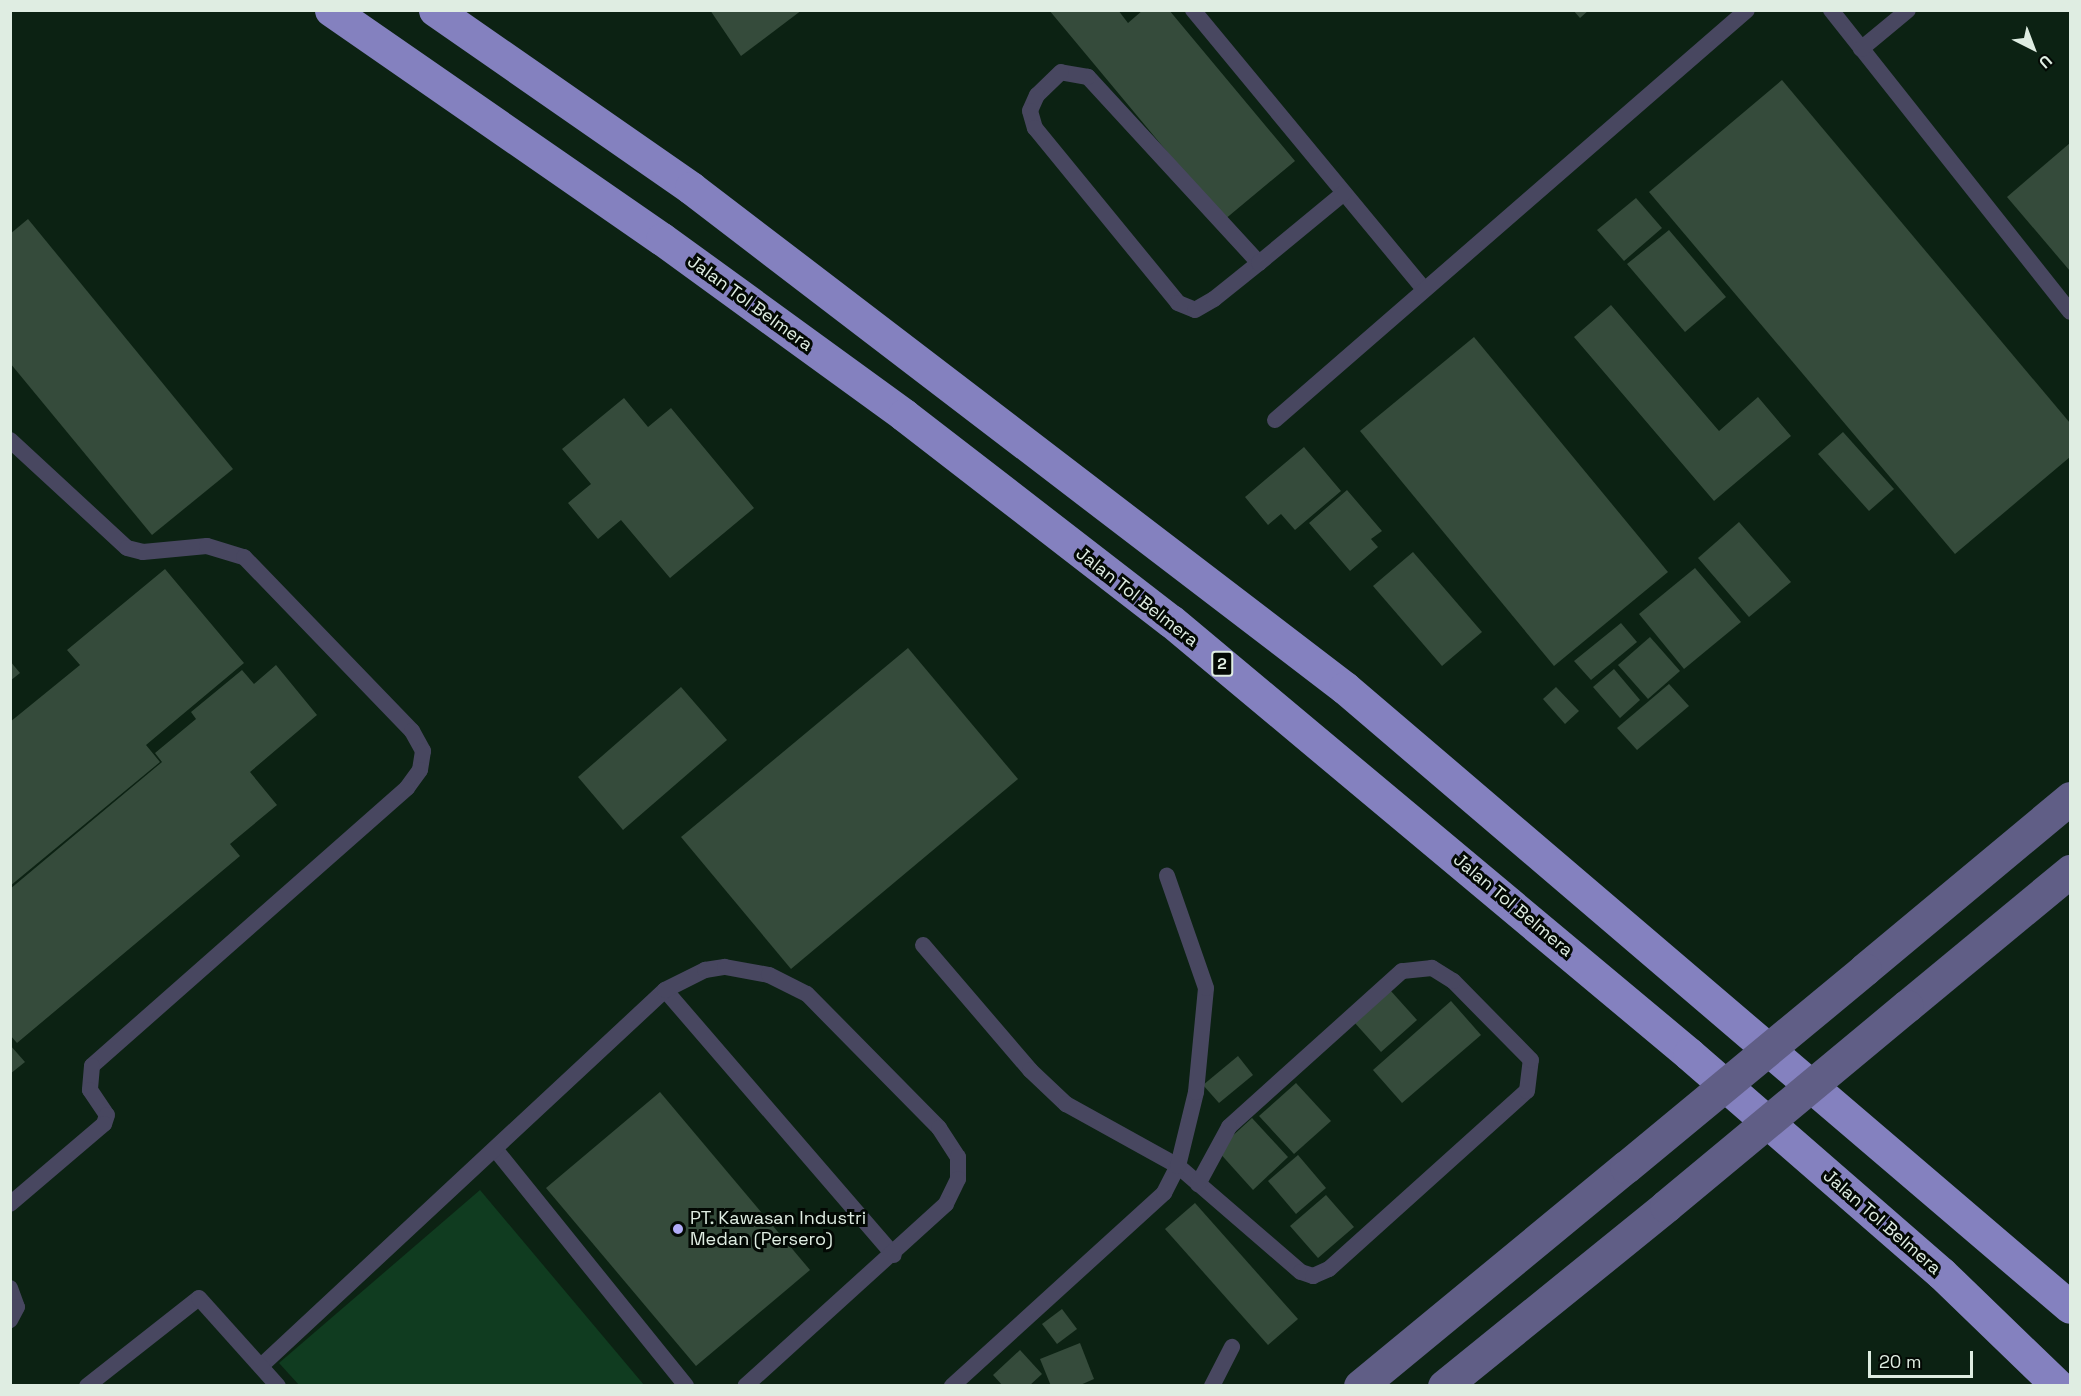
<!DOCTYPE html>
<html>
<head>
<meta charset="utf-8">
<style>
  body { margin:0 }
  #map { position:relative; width:2081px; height:1396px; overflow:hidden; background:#0c2213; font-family:"Space Grotesk",sans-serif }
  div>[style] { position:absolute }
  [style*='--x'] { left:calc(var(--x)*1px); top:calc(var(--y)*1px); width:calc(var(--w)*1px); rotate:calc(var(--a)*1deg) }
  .green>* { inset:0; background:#103c20 }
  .building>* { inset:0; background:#354b3b }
  .lane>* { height:16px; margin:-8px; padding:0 8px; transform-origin:8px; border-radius:8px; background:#484760 }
  .secondary>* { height:33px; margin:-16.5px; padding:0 16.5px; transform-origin:16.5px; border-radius:16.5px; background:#605e86 }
  .highway>* { height:33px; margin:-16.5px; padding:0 16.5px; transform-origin:16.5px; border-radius:16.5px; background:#8481bf }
  .secondary-bridge>* { height:33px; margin:-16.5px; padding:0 16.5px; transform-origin:16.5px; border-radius:16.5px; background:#605e86 }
  .dots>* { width:16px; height:16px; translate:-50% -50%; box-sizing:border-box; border:3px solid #030904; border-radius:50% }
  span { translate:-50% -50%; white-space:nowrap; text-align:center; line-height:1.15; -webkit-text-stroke:6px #030904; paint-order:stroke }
  .shield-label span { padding:2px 4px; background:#030904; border:2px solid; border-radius:4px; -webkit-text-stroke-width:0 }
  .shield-label { font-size:16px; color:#dfede2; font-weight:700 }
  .street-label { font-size:18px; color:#dfede2 }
  .poi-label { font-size:18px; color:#dfede2 }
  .left { translate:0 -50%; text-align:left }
  .frame { position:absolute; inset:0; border:12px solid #dfede2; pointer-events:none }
  .north { position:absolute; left:2003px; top:18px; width:60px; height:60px; -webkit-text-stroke:4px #030904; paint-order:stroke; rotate:138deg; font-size:16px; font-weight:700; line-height:24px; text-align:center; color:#dfede2 }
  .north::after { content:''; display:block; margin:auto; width:21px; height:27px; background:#dfede2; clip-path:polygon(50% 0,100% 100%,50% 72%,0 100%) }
  .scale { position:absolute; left:1868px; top:1351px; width:105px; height:27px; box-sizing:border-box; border:3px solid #dfede2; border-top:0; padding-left:8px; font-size:18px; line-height:21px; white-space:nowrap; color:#dfede2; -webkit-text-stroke:4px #030904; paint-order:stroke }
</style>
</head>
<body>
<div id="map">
  <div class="green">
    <i style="clip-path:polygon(480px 1190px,644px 1385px,299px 1385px,279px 1363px)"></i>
  </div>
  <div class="building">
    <i style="clip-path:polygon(710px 10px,802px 10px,741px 56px)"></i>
    <i style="clip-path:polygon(1049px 10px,1118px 10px,1128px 23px,1143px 10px,1169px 10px,1295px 161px,1224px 220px)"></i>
    <i style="clip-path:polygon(1573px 10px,1589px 10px,1580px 18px)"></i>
    <i style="clip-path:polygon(1782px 80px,2070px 423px,2070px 457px,1955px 554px,1649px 192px)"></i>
    <i style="clip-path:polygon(2070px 143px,2070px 271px,2007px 197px)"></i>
    <i style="clip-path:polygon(1636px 198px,1662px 228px,1624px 261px,1597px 230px)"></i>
    <i style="clip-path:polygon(28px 219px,233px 469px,152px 535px,10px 363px,10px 234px)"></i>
    <i style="clip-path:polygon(1669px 230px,1726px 297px,1685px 332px,1627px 264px)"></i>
    <i style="clip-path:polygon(1611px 305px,1719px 431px,1758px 397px,1791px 436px,1714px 501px,1574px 337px)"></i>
    <i style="clip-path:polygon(1474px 337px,1668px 572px,1554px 666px,1360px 431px)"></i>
    <i style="clip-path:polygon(624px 398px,648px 427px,671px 408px,754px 508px,670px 578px,621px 520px,598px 539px,568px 503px,591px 484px,562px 449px)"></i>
    <i style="clip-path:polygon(1843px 432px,1894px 489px,1869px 511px,1818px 454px)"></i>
    <i style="clip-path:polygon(1304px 447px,1341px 491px,1295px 530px,1281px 514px,1268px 525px,1245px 497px)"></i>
    <i style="clip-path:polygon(1347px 490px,1382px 531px,1371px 539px,1378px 547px,1350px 571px,1309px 523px)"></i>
    <i style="clip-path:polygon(1739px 522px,1791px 582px,1749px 617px,1698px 558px)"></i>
    <i style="clip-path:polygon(1413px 552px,1482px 632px,1442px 666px,1373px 586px)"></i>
    <i style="clip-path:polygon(1695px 568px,1741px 622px,1684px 669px,1639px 614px)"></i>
    <i style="clip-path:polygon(165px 569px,244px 663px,146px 745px,160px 762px,10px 886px,10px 722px,80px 665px,67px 650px)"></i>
    <i style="clip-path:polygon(1621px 623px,1637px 642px,1591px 680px,1574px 661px)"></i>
    <i style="clip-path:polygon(1650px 637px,1680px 671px,1648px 699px,1618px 665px)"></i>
    <i style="clip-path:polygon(908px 648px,1018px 779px,791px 969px,681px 837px)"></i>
    <i style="clip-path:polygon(10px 661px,20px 673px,10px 681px)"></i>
    <i style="clip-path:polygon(276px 665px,317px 715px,250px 772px,277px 805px,230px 844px,240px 856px,17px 1043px,10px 1035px,10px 889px,162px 762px,155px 753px,196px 719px,191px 712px,242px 670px,254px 684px)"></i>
    <i style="clip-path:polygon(1614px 669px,1640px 700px,1620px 718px,1593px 687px)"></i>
    <i style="clip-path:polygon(1669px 684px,1689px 706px,1637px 750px,1617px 728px)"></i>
    <i style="clip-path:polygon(681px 687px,727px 740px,623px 830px,578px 777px)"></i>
    <i style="clip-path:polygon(1556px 687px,1579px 711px,1565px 724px,1543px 699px)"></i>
    <i style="clip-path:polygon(1390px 990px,1417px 1020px,1381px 1052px,1354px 1022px)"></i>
    <i style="clip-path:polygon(1451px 1001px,1481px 1035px,1402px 1103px,1373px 1070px)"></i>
    <i style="clip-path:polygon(10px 1045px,25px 1062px,10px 1074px)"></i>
    <i style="clip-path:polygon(1238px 1056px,1253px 1075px,1219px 1103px,1203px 1085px)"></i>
    <i style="clip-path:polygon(1296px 1083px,1331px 1121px,1294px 1154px,1259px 1116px)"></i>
    <i style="clip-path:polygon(660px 1092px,810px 1270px,696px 1366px,546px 1188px)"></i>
    <i style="clip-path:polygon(1252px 1118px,1288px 1157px,1253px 1190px,1217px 1150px)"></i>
    <i style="clip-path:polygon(1298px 1155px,1326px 1188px,1296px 1214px,1268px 1181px)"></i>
    <i style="clip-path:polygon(1326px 1195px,1354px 1227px,1318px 1258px,1290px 1226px)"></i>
    <i style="clip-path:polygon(1195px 1203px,1298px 1319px,1268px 1345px,1165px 1229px)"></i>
    <i style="clip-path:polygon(1062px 1309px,1077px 1329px,1057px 1344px,1042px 1324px)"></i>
    <i style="clip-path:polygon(1080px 1343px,1094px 1379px,1078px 1386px,1051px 1386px,1040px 1359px)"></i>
    <i style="clip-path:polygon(1020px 1350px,1042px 1374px,1029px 1386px,1003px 1386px,993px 1375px)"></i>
  </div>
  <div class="lane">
    <i style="--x:1193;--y:10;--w:361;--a:50.4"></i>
    <i style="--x:1831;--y:10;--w:385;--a:51.6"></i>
    <i style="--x:1861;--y:49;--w:61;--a:-39.7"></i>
    <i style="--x:1259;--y:263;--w:253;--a:-132.6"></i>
    <i style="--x:1088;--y:77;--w:27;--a:-170"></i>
    <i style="--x:1061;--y:72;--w:33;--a:136"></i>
    <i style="--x:1037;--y:95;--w:17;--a:114"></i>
    <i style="--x:1030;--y:111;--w:18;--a:74"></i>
    <i style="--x:1035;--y:128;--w:226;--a:50.7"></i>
    <i style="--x:1178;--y:303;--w:18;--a:22"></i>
    <i style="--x:1195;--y:310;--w:22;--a:-30"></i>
    <i style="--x:1214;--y:299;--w:58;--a:-38.7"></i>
    <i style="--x:1259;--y:263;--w:110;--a:-39.5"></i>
    <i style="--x:1275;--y:420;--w:625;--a:-40.98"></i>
    <i style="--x:10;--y:440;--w:159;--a:42.7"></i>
    <i style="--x:127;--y:548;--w:16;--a:14"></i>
    <i style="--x:143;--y:552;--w:64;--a:-5.4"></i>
    <i style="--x:207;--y:546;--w:39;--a:17"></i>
    <i style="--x:244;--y:557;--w:242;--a:46"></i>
    <i style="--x:412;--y:731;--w:23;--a:61"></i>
    <i style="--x:423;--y:751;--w:19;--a:99"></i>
    <i style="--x:420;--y:770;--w:22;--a:126"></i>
    <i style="--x:407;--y:788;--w:420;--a:138.6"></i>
    <i style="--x:92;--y:1066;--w:24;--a:95"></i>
    <i style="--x:90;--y:1090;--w:30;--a:56"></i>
    <i style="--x:107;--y:1115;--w:9;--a:108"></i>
    <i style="--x:104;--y:1124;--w:123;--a:139.6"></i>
    <i style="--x:923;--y:945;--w:165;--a:49.4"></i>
    <i style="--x:1030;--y:1070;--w:50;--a:43.4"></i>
    <i style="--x:1066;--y:1104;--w:128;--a:29"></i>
    <i style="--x:1178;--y:1166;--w:162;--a:40.8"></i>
    <i style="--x:1301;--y:1272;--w:13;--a:18"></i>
    <i style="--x:1313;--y:1276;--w:17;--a:-24"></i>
    <i style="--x:1329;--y:1269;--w:266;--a:-42"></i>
    <i style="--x:1527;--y:1091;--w:31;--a:-83"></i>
    <i style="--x:1531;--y:1060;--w:111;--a:-134.6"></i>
    <i style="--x:1453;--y:981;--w:25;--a:-148"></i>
    <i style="--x:1432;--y:968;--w:30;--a:174"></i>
    <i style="--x:1402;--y:971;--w:233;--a:138"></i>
    <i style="--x:1229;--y:1127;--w:65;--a:118.5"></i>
    <i style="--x:665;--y:990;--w:350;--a:49.2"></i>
    <i style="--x:495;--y:1149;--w:304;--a:51.1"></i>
    <i style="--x:10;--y:1288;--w:20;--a:70"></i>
    <i style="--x:17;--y:1307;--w:15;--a:118"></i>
    <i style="--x:261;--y:1366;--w:552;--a:-42.94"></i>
    <i style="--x:665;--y:990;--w:45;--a:-26.6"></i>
    <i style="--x:705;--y:970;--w:20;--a:-9"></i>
    <i style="--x:725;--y:967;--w:45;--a:10.3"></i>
    <i style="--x:769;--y:975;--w:42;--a:26.6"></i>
    <i style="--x:807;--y:994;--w:188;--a:45.4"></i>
    <i style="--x:939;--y:1128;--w:35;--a:57"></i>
    <i style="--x:958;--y:1157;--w:22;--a:90"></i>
    <i style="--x:958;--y:1179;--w:28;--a:116"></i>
    <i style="--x:946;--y:1204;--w:271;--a:137.8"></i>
    <i style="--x:87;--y:1386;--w:142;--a:-38.2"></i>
    <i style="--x:199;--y:1298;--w:118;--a:48.1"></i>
    <i style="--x:952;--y:1386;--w:287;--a:-42.3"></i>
    <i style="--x:1164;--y:1193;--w:30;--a:-63"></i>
    <i style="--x:1178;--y:1166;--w:76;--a:-76.3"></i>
    <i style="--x:1196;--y:1092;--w:104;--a:-84.5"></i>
    <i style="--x:1206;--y:988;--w:119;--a:-109.2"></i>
    <i style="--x:1212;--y:1386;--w:44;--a:-62.9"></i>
  </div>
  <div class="secondary">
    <i style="--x:1865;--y:969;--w:267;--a:-39.8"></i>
    <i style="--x:1907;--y:1006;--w:212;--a:-39.6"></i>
    <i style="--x:1360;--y:1386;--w:345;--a:-39.5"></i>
    <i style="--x:1444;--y:1386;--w:286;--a:-39"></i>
  </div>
  <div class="highway">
    <i style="--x:331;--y:10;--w:402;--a:34.7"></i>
    <i style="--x:662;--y:239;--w:299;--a:36"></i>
    <i style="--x:904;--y:415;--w:337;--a:37.7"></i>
    <i style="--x:1171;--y:621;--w:675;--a:39.89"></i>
    <i style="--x:1689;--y:1054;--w:334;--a:41"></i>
    <i style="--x:1941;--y:1273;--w:163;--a:44"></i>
    <i style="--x:435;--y:10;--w:312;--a:34.8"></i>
    <i style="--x:691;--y:188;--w:823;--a:37.4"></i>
    <i style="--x:1345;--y:688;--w:953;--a:40.49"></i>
  </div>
  <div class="secondary-bridge">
    <i style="--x:1626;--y:1167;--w:310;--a:-39.6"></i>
    <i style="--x:1666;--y:1206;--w:313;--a:-39.7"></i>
  </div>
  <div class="dots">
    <i style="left:678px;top:1229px;background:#b2adf9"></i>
  </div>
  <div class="shield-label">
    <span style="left:1222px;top:664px">2</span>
  </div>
  <div class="street-label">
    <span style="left:750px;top:303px;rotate:36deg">Jalan Tol Belmera</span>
    <span style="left:1137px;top:597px;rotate:38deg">Jalan Tol Belmera</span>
    <span style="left:1513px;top:905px;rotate:40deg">Jalan Tol Belmera</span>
    <span style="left:1882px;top:1222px;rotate:41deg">Jalan Tol Belmera</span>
  </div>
  <div class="poi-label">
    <span class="left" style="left:690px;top:1229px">PT. Kawasan Industri<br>Medan (Persero)</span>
  </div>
  <div class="frame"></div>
  <div class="north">U</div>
  <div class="scale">20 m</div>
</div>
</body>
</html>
